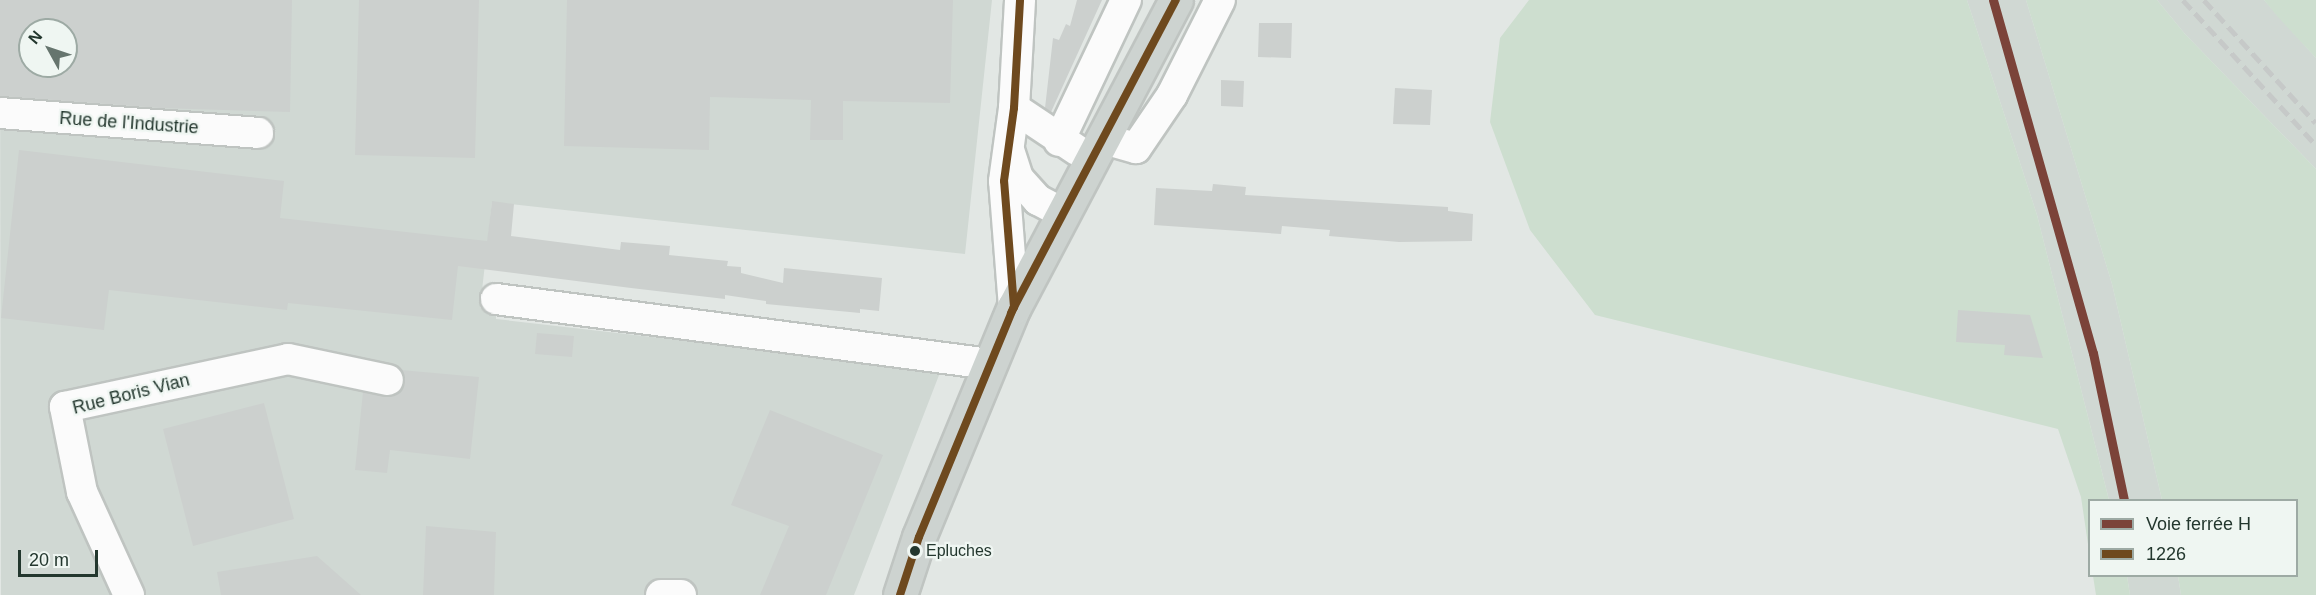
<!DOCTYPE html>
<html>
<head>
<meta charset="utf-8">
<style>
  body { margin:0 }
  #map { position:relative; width:2316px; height:595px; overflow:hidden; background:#e2e7e4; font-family:Helvetica,sans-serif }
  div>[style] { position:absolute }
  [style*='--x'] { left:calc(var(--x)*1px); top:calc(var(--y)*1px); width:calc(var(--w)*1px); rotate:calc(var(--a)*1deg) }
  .built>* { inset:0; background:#d0d8d3 }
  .green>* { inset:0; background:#cddecf }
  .building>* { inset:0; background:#ccd0ce }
  .roads { filter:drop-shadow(2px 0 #bfc4c1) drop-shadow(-2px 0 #bfc4c1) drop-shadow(0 2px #bfc4c1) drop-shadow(0 -2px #bfc4c1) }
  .minor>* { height:30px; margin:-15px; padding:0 15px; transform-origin:15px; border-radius:15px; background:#fbfbfb }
  .major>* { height:33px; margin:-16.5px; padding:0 16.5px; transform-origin:16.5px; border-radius:16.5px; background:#cdd3d0 }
  .rail>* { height:4.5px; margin-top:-2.25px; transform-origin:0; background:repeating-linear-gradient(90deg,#c6c9c8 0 12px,transparent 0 18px) }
  .bus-1>* { height:8px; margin:-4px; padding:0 4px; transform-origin:4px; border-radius:4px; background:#6e491e }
  .rail-1>* { height:9px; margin:-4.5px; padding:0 4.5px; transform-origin:4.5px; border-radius:4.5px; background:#7b4339 }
  .dots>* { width:16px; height:16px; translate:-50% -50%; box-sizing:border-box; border:3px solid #eff6f2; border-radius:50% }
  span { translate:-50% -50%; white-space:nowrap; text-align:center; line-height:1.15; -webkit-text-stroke:4.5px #eff6f2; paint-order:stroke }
  .bus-label { font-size:16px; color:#23372e }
  .left { translate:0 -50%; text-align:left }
  .street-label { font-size:18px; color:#23372e }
  .legend { position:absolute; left:2088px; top:499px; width:210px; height:78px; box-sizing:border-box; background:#eff6f2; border:2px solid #9daaa4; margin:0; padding:8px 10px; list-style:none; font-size:18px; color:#23372e }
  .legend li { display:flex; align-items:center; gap:12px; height:30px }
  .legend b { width:30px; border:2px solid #9daaa4 }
  .north { position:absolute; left:18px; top:18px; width:60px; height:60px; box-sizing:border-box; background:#eff6f2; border:2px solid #9daaa4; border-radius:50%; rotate:310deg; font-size:16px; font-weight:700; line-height:24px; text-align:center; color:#23372e }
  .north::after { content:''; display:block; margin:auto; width:21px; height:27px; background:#66756e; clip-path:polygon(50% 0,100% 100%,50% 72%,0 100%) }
  .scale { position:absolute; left:18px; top:550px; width:80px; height:27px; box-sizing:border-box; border:3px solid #23372e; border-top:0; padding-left:8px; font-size:18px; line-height:21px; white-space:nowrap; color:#23372e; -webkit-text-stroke:4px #eff6f2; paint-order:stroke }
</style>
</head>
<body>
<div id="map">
  <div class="built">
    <i style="clip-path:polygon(evenodd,0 0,992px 0,965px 254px,492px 202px,480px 308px,496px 310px,496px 319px,941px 370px,854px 595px,1px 595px,0 0,30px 30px,66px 30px,66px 66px,30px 66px,30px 30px)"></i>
    <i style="clip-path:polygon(1967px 0,2026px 0,2112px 284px,2162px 500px,2109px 500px,2037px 215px)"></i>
    <i style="clip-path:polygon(2157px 0,2264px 0,2316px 58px,2316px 169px,2185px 34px)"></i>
    <i style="clip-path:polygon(2127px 576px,2178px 576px,2181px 595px,2130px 595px)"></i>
  </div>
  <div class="green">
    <i style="clip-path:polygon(1529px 0,1967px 0,2037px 215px,2109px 500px,2090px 500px,2089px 551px,2081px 497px,2058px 429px,1595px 315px,1530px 230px,1490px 122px,1500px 38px)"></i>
    <i style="clip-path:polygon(2026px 0,2157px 0,2185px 34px,2316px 169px,2316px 595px,2181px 595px,2178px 576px,2296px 576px,2296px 500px,2162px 500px,2112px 284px)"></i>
    <i style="clip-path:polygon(2264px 0,2316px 0,2316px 58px,2278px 17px)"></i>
    <i style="clip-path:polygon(2093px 576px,2127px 576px,2130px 595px,2096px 595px)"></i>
  </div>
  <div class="building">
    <i style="clip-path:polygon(evenodd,0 0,292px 0,290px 112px,160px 108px,0 96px,0 0,30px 30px,66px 30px,66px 66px,30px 66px,30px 30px)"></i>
    <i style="clip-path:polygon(359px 0,479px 0,475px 158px,355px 155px)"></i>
    <i style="clip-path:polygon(567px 0,953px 0,950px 103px,843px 101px,843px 140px,810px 140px,811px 100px,710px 97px,709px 150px,564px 146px)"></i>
    <i style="clip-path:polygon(1077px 0,1102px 0,1051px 112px,1045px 108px,1053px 38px,1059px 40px,1066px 24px,1070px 26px)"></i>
    <i style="clip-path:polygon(1259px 23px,1292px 23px,1291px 58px,1258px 57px)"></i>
    <i style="clip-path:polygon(1221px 80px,1244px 81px,1243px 107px,1221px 106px)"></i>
    <i style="clip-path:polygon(1395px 88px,1432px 90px,1430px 125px,1393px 124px)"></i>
    <i style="clip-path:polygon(19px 150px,284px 181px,280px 218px,487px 241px,492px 201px,514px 204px,511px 236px,620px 250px,621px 242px,670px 246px,669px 255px,728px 261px,727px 266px,741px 267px,741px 273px,783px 283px,784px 268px,882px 278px,879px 311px,860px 309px,860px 313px,766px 304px,766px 301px,725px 295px,725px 299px,631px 288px,458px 266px,452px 320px,288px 303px,287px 310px,109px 290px,104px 330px,1px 318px)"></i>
    <i style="clip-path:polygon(1213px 184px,1246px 187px,1245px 195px,1448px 207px,1448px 211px,1473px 214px,1472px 241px,1399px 242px,1329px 236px,1330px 230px,1282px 226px,1281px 234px,1154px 225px,1156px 188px,1212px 191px)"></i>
    <i style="clip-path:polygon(1958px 310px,2030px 315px,2043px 358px,2004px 355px,2005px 345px,1956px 342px)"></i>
    <i style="clip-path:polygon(537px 333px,574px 336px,572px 357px,535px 354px)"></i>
    <i style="clip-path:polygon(401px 370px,479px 377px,470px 459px,390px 450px,387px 473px,355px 470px,363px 392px,394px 396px,405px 384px)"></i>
    <i style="clip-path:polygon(264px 403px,294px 519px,193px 546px,163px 429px)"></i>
    <i style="clip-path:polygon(770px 410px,883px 455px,826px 595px,760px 595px,789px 526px,731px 505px)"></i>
    <i style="clip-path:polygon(426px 526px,496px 532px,494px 595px,423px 595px)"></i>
    <i style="clip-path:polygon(317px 556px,361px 595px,221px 595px,217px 572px)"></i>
  </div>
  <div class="roads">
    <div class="minor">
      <i style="--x:1014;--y:108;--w:76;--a:33.7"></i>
      <i style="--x:0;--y:113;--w:259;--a:4.4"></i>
      <i style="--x:1104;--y:139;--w:33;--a:16"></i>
      <i style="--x:1136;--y:148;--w:64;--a:-55.8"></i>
      <i style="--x:1172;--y:95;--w:106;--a:-63.2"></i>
      <i style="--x:1059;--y:141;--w:156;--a:-64.6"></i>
      <i style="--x:1009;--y:150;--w:29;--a:72"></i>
      <i style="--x:1018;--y:178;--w:30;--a:48"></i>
      <i style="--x:1038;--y:200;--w:30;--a:28"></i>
      <i style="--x:496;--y:299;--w:497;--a:7.5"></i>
      <i style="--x:1014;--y:307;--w:126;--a:-94.5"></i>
      <i style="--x:1004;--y:181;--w:74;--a:-82.2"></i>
      <i style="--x:1014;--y:108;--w:108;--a:-86.8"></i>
      <i style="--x:129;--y:595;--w:113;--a:-114.5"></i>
      <i style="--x:82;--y:492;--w:87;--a:-101.3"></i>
      <i style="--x:65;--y:407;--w:228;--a:-12.1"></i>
      <i style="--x:288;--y:359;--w:102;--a:11.9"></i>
      <i style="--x:661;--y:595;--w:20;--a:0"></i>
    </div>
    <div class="major">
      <i style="--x:900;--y:595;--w:61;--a:-71.9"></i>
      <i style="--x:919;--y:537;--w:249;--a:-67.6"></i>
      <i style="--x:1014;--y:307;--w:347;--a:-62.2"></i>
    </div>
  </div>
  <div class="rail">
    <i style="--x:2183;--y:0;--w:197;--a:47.5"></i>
    <i style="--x:2204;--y:0;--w:166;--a:47.7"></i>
  </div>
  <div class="bus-1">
    <i style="--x:1011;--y:313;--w:7;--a:-63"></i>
    <i style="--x:1014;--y:307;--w:126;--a:-94.5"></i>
    <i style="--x:1004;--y:181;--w:74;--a:-82.2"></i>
    <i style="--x:1014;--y:108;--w:108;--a:-86.8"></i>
    <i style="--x:900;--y:595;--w:61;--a:-71.9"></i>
    <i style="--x:919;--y:537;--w:249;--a:-67.6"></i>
    <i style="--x:1014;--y:307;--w:347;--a:-62.2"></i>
  </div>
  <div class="rail-1">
    <i style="--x:1993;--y:0;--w:367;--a:74.2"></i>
    <i style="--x:2093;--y:353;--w:150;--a:78.1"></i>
  </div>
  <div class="dots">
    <i style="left:915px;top:551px;background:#23372e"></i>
  </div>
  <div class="bus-label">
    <span class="left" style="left:926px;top:551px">Epluches</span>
  </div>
  <div class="street-label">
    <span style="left:129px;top:123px;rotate:4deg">Rue de l'Industrie</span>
    <span style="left:131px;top:394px;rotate:-14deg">Rue Boris Vian</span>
  </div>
  <ul class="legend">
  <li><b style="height:8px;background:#7b4339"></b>Voie ferrée H</li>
  <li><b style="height:8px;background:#6e491e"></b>1226</li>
  </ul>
  <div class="north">N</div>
  <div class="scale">20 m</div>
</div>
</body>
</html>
